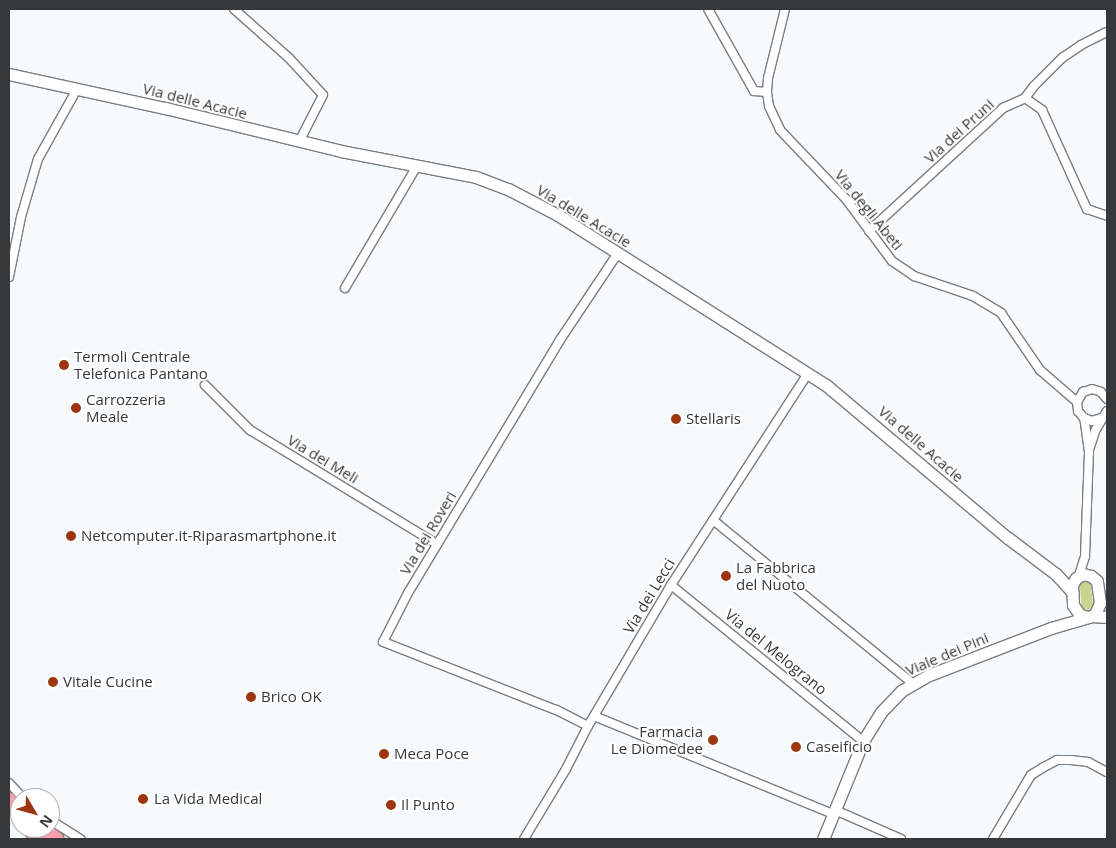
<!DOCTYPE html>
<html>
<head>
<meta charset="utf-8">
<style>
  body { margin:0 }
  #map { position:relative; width:1116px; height:848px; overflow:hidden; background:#f6fafd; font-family:"Open Sans",sans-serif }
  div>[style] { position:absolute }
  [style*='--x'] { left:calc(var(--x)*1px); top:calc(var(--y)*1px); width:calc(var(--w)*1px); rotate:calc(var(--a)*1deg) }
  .green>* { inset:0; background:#c9d58c }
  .roads { filter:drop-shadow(1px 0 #7b7e80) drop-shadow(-1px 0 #7b7e80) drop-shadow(0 1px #7b7e80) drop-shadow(0 -1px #7b7e80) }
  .street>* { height:8px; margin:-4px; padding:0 4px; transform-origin:4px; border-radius:4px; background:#fff }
  .secondary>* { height:11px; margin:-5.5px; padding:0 5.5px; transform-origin:5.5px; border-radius:5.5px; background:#fff }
  .highway>* { height:14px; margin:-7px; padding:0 7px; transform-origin:7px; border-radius:7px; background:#fe9fae }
  .dots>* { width:14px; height:14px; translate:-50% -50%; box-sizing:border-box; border:2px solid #fff; border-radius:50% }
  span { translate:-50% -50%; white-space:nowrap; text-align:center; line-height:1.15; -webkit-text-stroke:4px #fff; paint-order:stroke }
  .street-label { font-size:15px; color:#373839 }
  .poi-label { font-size:15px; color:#373839 }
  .left { translate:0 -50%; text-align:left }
  .right { translate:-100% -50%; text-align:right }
  .frame { position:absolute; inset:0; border:10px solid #373839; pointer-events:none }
  .north { position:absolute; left:10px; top:788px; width:50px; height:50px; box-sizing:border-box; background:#fff; border:1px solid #afafb0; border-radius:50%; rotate:127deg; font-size:14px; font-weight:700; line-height:20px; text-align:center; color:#373839 }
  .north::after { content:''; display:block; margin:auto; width:18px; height:22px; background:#9c3510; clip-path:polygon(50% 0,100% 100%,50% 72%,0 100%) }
</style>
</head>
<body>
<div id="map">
  <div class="green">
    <i style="clip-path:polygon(1084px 581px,1089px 582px,1091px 587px,1093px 604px,1091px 609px,1087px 610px,1082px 608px,1081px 602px,1080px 584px)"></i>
  </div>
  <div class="roads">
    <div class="street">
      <i style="--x:234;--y:9;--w:74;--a:41.7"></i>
      <i style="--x:289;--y:58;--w:50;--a:47.4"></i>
      <i style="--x:323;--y:95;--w:51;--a:117.1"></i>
      <i style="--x:708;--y:9;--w:94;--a:60.7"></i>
      <i style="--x:754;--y:91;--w:13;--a:4"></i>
      <i style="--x:785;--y:9;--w:71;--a:103.8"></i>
      <i style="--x:768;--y:78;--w:14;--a:94"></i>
      <i style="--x:767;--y:92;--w:14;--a:82"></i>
      <i style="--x:769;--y:106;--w:26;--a:65"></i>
      <i style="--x:780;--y:130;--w:95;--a:46.3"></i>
      <i style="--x:846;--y:199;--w:77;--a:53.4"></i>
      <i style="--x:892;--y:261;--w:27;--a:34"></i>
      <i style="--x:914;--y:276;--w:62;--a:18.7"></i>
      <i style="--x:973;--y:296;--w:33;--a:31"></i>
      <i style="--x:1001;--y:313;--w:69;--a:55.6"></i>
      <i style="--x:1040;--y:370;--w:49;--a:40.9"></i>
      <i style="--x:1025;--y:98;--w:15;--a:-53"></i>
      <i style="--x:1034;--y:86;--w:40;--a:-45"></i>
      <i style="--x:1062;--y:58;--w:23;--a:-34"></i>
      <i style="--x:1081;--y:45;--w:29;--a:-27"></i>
      <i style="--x:869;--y:231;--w:182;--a:-42.5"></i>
      <i style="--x:1003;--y:108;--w:24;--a:-24"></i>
      <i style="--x:1025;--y:98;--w:21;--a:35"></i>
      <i style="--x:1042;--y:110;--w:109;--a:65.6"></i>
      <i style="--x:1087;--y:209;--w:21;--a:19"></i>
      <i style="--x:9;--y:277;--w:61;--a:-78.7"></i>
      <i style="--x:21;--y:217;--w:60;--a:-73.7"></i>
      <i style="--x:38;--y:159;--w:80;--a:-60.9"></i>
      <i style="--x:345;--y:288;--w:142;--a:-59.5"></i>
      <i style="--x:205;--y:385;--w:64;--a:45"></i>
      <i style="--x:250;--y:430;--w:219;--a:31.4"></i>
      <i style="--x:1101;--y:418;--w:9;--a:162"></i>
      <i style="--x:1092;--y:421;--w:9;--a:-159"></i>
      <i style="--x:1084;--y:418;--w:9;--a:-131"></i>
      <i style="--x:1078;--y:411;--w:9;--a:-96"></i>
      <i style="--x:1077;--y:402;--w:12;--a:-59"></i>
      <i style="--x:1083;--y:392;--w:9;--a:-18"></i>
      <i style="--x:1092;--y:389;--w:9;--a:18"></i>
      <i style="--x:1101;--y:392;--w:9;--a:49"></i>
      <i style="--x:1089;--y:450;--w:20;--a:-72"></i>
      <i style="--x:1095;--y:431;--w:23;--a:-59"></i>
      <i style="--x:713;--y:520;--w:257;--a:39.3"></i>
      <i style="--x:1079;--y:575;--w:20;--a:-72"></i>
      <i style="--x:1085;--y:556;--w:104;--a:-87.8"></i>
      <i style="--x:1089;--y:452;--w:34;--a:-98"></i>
      <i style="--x:671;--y:585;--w:247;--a:39.1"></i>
      <i style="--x:594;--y:716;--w:258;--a:22.3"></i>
      <i style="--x:588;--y:726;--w:36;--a:-153"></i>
      <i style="--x:556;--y:710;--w:186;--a:-158.5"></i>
      <i style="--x:383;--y:642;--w:55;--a:-63"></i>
      <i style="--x:408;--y:593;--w:295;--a:-59"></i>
      <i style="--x:560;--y:340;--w:105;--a:-56.3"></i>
      <i style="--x:9;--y:783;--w:21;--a:47"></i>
      <i style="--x:835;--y:810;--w:72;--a:23.7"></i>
      <i style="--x:50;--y:820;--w:36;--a:32"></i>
      <i style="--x:524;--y:839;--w:82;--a:-59"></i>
      <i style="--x:566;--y:769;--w:48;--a:-62.9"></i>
      <i style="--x:588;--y:726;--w:164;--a:-59.5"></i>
      <i style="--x:671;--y:585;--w:252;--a:-57.1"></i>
      <i style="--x:993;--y:839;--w:74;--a:-59.3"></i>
      <i style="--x:1031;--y:775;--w:15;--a:-32"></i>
      <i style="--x:1044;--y:767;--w:15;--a:-28"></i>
      <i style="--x:1057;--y:760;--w:14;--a:0"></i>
      <i style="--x:1071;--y:760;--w:17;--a:7"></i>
      <i style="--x:1088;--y:762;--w:21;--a:28"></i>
    </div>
    <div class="secondary">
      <i style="--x:9;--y:74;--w:160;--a:12.3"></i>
      <i style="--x:165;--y:108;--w:181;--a:13.7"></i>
      <i style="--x:341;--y:151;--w:137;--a:10.9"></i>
      <i style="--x:476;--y:177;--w:34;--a:21"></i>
      <i style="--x:508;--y:189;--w:56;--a:27.5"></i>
      <i style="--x:558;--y:215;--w:317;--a:32.4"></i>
      <i style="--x:826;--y:385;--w:238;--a:40.1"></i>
      <i style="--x:1008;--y:538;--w:60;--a:36.9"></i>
      <i style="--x:1056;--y:574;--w:25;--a:48"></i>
      <i style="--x:1092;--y:616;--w:15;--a:4"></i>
      <i style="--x:823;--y:839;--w:106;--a:-67.8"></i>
      <i style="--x:863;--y:741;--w:34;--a:-58"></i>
      <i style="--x:881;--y:712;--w:29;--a:-46"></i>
      <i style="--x:901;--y:691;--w:32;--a:-30"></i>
      <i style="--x:929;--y:675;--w:131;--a:-21.1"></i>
      <i style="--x:1051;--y:628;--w:43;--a:-16.3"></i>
      <i style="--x:1092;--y:616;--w:4;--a:-34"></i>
      <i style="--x:1095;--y:614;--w:12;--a:-66"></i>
      <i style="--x:1100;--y:603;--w:22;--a:-98"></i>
      <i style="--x:1097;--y:581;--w:8;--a:-140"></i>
      <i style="--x:1091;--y:576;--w:8;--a:-166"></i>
      <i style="--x:1083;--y:574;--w:8;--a:150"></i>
      <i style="--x:1076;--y:578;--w:8;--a:120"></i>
      <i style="--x:1072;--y:585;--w:20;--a:87"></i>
      <i style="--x:1073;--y:605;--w:12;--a:55"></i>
      <i style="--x:1080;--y:615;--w:8;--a:14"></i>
    </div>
    <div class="highway">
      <i style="--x:9;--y:800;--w:16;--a:45"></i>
      <i style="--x:30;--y:828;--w:13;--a:58"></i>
      <i style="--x:41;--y:828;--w:19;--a:35"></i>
    </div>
  </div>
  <div class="dots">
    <i style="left:64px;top:365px;background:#9c3510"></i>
    <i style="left:76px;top:408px;background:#9c3510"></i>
    <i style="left:676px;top:419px;background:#9c3510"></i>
    <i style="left:71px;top:536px;background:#9c3510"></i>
    <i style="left:726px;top:576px;background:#9c3510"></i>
    <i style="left:53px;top:682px;background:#9c3510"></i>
    <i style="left:251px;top:697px;background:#9c3510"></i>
    <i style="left:713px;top:740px;background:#9c3510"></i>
    <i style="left:796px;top:747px;background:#9c3510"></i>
    <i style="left:384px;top:754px;background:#9c3510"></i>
    <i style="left:143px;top:799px;background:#9c3510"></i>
    <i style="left:391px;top:805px;background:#9c3510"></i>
  </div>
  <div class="street-label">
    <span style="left:195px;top:101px;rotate:14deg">Via delle Acacie</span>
    <span style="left:959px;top:131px;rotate:-42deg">Via dei Pruni</span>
    <span style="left:869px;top:210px;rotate:51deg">Via degli Abeti</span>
    <span style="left:584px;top:216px;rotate:31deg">Via delle Acacie</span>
    <span style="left:921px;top:444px;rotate:41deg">Via delle Acacie</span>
    <span style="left:323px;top:459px;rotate:31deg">Via dei Meli</span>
    <span style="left:428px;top:533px;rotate:-59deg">Via dei Roveri</span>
    <span style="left:649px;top:596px;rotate:-59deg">Via dei Lecci</span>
    <span style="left:776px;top:652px;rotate:39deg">Via del Melograno</span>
    <span style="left:947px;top:654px;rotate:-23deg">Viale dei Pini</span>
  </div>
  <div class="poi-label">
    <span class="left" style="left:74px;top:365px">Termoli Centrale<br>Telefonica Pantano</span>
    <span class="left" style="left:86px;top:408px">Carrozzeria<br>Meale</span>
    <span class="left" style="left:686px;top:419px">Stellaris</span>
    <span class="left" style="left:81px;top:536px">Netcomputer.it-Riparasmartphone.it</span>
    <span class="left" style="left:736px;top:576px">La Fabbrica<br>del Nuoto</span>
    <span class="left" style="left:63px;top:682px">Vitale Cucine</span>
    <span class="left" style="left:261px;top:697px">Brico OK</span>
    <span class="right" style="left:703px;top:740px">Farmacia<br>Le Diomedee</span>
    <span class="left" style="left:806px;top:747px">Caseificio</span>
    <span class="left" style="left:394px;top:754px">Meca Poce</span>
    <span class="left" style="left:154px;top:799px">La Vida Medical</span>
    <span class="left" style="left:401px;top:805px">Il Punto</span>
  </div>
  <div class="frame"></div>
  <div class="north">N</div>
</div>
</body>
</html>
